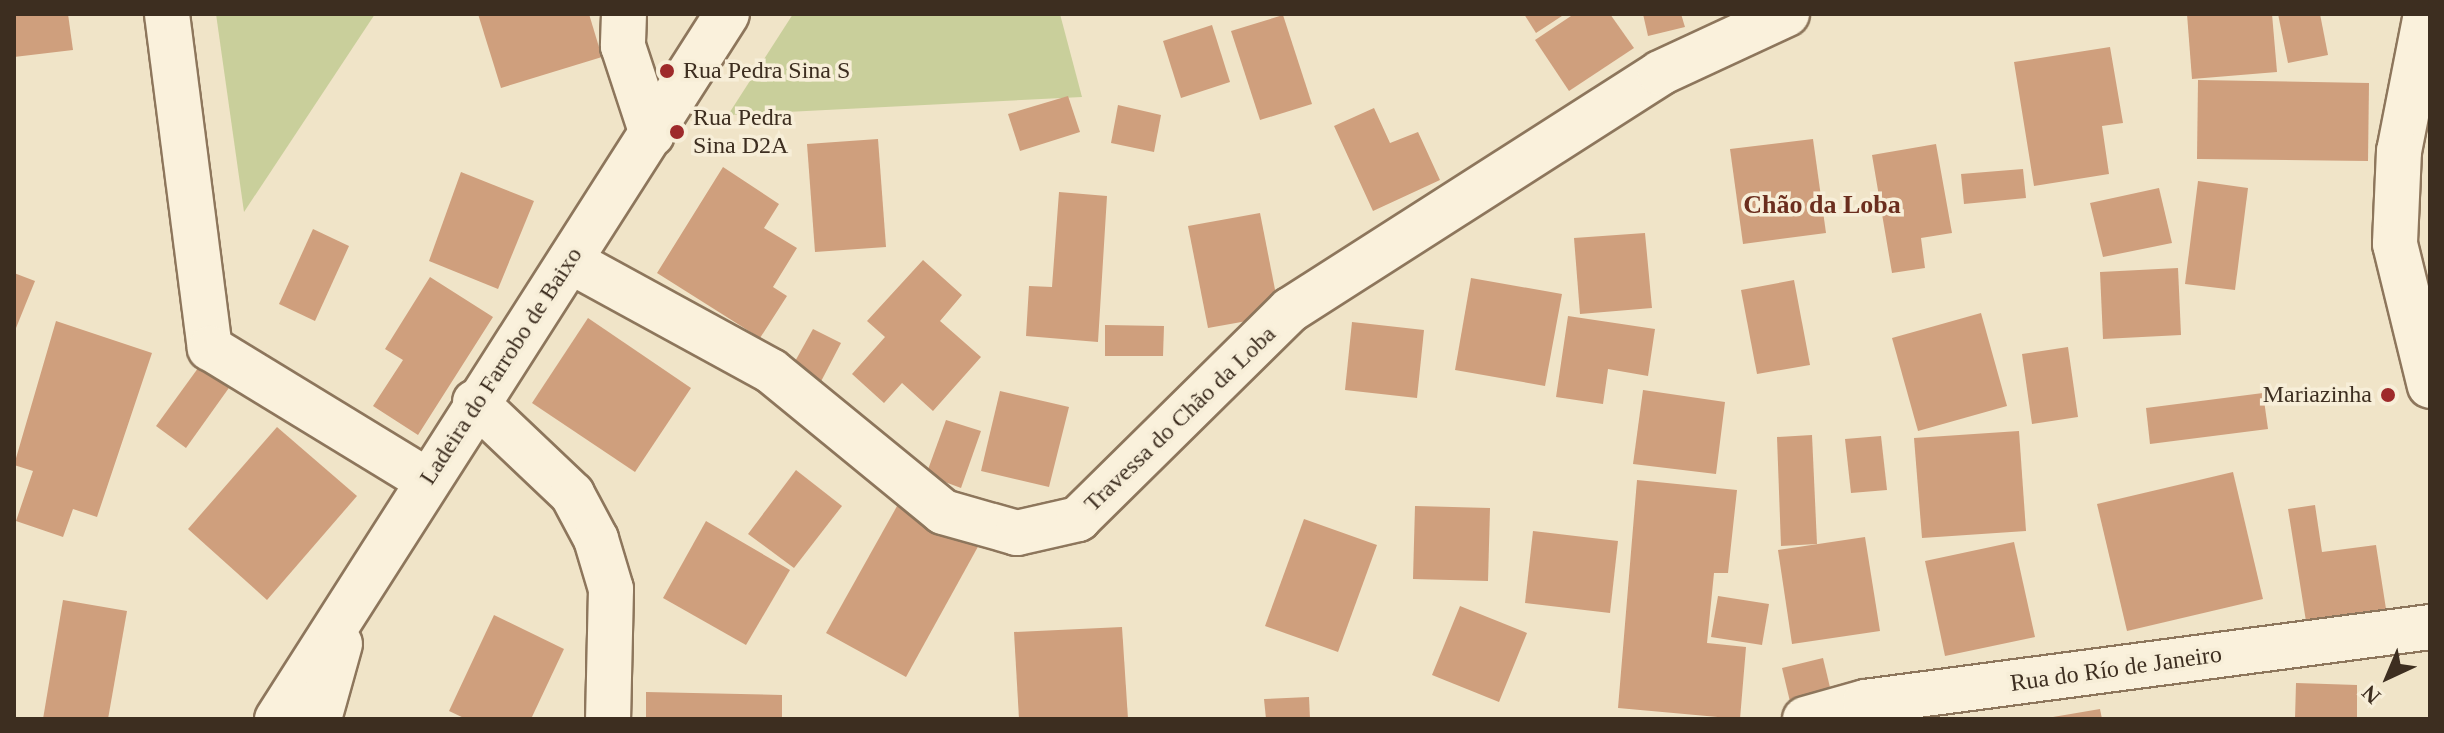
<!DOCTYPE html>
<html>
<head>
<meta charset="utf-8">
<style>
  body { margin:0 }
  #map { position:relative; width:2444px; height:733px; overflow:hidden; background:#f0e4c8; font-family:"Times New Roman",serif }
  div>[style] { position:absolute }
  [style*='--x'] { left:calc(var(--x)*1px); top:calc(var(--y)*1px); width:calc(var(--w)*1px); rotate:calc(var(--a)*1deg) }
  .green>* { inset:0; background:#c9cf9b }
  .building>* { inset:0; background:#cf9f7d }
  .roads { filter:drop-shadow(2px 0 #8d765c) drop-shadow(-2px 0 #8d765c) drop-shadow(0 2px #8d765c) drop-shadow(0 -2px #8d765c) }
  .minor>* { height:44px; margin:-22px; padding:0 22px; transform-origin:22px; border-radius:22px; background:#faf1dc }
  .dots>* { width:22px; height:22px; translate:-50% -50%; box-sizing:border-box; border:4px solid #f7eed8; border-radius:50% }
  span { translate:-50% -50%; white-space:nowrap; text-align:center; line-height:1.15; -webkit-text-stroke:7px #f7eed8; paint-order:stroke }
  .poi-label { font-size:24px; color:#3d2e20 }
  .left { translate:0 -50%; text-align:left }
  .right { translate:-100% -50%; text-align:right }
  .street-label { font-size:24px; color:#3d2e20 }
  .neighbourhood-label { font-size:26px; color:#6b2e1e; font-weight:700 }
  .frame { position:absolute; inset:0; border:16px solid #3d2e20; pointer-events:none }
  .north { position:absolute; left:2348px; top:637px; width:80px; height:80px; -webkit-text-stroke:6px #f7eed8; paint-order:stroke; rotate:224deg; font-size:22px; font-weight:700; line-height:32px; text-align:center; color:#3d2e20 }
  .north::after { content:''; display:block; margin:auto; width:28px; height:36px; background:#3d2e20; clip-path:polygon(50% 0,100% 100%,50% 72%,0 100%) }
</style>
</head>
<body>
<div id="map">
  <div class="green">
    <i style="clip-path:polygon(216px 14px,375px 14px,244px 212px)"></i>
    <i style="clip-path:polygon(793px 14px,1060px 14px,1082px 97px,728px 115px)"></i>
  </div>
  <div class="building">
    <i style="clip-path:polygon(14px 14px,68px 14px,73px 50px,14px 57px)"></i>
    <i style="clip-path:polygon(478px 14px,589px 14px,602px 57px,501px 88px)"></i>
    <i style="clip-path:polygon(1524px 14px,1565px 14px,1536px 33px)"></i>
    <i style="clip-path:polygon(1574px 14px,1610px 14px,1634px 48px,1569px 91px,1535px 40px)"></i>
    <i style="clip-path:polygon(1643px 14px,1681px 14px,1685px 27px,1648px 36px)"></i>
    <i style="clip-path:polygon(2187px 14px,2272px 14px,2277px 72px,2192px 79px)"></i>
    <i style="clip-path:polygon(2278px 14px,2320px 14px,2328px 55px,2288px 63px)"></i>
    <i style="clip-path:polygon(1283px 15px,1312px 104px,1260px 120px,1231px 31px)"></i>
    <i style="clip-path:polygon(1212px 25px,1230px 82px,1181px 98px,1163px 41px)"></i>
    <i style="clip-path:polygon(2110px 47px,2123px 123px,2102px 126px,2109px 174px,2034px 186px,2014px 62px)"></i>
    <i style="clip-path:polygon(2198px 80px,2369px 83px,2368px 161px,2197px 159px)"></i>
    <i style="clip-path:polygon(1068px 96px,1080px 132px,1020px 151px,1008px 114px)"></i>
    <i style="clip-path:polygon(1118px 105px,1161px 115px,1154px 152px,1111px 143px)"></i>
    <i style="clip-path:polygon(1374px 108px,1390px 143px,1418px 132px,1440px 180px,1373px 211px,1334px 126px)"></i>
    <i style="clip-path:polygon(878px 139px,886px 247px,815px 252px,807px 144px)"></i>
    <i style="clip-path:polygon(1813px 139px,1826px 233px,1743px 244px,1730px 149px)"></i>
    <i style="clip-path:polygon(1936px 144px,1952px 233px,1921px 238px,1925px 268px,1892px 273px,1872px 155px)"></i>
    <i style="clip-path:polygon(723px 167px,779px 204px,764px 228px,797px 248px,773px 287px,787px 296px,760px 338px,657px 273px)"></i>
    <i style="clip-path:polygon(2023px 169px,2026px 198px,1964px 204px,1961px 174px)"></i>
    <i style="clip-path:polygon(461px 172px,534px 201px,498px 289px,429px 261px)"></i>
    <i style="clip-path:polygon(2198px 181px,2248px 188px,2235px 290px,2185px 284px)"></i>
    <i style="clip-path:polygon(2159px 188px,2172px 243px,2103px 257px,2090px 203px)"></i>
    <i style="clip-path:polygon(1059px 192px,1107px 196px,1098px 342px,1026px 336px,1029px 286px,1052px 287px)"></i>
    <i style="clip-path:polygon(1260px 213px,1280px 315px,1208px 328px,1188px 226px)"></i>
    <i style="clip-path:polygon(313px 229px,349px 246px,315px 321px,279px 304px)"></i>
    <i style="clip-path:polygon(1645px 233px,1652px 308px,1580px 314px,1574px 238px)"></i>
    <i style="clip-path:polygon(923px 260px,962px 295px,940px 321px,981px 357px,933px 411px,902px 383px,884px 403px,852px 374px,885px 337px,867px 321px)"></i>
    <i style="clip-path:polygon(2178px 268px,2181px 335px,2103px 339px,2100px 272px)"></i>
    <i style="clip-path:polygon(14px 273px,35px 281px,14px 333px)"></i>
    <i style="clip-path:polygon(430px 277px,493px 317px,418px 435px,373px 406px,403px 360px,385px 349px)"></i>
    <i style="clip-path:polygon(1471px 278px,1562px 294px,1545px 386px,1455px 370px)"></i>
    <i style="clip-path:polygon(1794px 280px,1810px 365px,1757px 374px,1741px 290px)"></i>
    <i style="clip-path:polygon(1981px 313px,2007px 406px,1918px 431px,1892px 338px)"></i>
    <i style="clip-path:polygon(1568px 316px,1655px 329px,1648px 376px,1608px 369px,1603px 404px,1556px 397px)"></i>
    <i style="clip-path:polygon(588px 318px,691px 388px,635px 472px,532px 403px)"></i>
    <i style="clip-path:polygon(56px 321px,152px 353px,97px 517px,73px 509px,63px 537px,16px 521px,33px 471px,14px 465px)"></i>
    <i style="clip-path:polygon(1352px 322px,1424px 330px,1417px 398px,1345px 390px)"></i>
    <i style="clip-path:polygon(1105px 325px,1164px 326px,1163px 356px,1105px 356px)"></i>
    <i style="clip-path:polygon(813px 329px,841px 343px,815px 393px,788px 374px)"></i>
    <i style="clip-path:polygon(2068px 347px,2078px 417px,2032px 424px,2022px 354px)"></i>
    <i style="clip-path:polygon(201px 364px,231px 385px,186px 448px,156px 426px)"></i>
    <i style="clip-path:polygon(1643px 390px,1725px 402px,1716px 474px,1633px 464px)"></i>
    <i style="clip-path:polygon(1000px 391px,1069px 407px,1049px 487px,981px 471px)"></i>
    <i style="clip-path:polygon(2263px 393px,2268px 429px,2150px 444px,2146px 408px)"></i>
    <i style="clip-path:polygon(946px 420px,981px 431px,961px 488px,926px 475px)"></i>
    <i style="clip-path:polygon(277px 427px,357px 496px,267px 600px,188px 529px)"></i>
    <i style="clip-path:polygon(2019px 431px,2026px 531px,1922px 538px,1914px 438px)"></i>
    <i style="clip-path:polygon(1812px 435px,1817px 544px,1781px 546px,1777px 437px)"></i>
    <i style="clip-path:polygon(1881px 436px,1887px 490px,1851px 493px,1845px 439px)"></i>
    <i style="clip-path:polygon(796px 470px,842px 506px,794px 568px,748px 534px)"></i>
    <i style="clip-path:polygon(2233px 472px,2263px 599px,2127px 631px,2097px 504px)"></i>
    <i style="clip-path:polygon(1637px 480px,1737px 490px,1728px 573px,1714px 573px,1707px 643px,1746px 647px,1740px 719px,1618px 708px)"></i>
    <i style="clip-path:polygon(901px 499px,980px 543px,906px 677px,826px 633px)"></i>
    <i style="clip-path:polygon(2315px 505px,2322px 552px,2376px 545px,2389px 628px,2309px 640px,2288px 509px)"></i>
    <i style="clip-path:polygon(1415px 506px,1490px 508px,1488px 581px,1413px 579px)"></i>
    <i style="clip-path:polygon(1304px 519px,1377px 545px,1338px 652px,1265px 626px)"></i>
    <i style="clip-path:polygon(706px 521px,790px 570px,746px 645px,663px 598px)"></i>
    <i style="clip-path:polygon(1533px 531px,1618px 541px,1610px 613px,1525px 603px)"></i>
    <i style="clip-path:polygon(1865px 537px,1880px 631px,1792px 644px,1778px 550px)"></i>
    <i style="clip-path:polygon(2014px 542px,2035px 637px,1945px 656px,1925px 561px)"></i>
    <i style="clip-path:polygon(1718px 596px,1769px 604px,1762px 645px,1711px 637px)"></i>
    <i style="clip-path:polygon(63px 600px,127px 611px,108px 719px,43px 719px)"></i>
    <i style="clip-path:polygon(1460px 606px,1527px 633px,1499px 702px,1432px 675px)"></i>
    <i style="clip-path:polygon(494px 615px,564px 649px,531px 719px,466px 719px,449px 711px)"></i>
    <i style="clip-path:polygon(1122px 627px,1128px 719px,1019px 719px,1014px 632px)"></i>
    <i style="clip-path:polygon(1823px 658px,1833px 700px,1792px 710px,1782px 668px)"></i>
    <i style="clip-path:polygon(2296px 683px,2357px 685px,2357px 719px,2295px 719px)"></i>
    <i style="clip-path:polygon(646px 692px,782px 695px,782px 719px,646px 719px)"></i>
    <i style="clip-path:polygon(1309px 697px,1310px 719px,1266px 719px,1264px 699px)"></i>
    <i style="clip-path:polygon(2100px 709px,2102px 719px,2053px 719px,2053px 717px)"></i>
  </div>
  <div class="roads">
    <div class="minor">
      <i style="--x:167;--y:14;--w:337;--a:82.7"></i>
      <i style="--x:210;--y:348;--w:253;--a:31.4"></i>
      <i style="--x:624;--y:14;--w:32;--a:92"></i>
      <i style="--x:623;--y:46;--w:93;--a:71.8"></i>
      <i style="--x:2426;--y:14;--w:140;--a:101.1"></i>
      <i style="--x:2399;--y:151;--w:93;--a:92.5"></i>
      <i style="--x:2395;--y:244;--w:146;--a:76.2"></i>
      <i style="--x:570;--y:261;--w:229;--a:28.7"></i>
      <i style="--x:771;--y:371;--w:222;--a:39.3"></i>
      <i style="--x:943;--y:512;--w:77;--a:15.8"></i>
      <i style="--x:1017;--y:533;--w:63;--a:-12.9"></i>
      <i style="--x:1078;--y:519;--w:298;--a:-44.6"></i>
      <i style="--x:1290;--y:310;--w:439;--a:-32.6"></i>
      <i style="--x:1660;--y:73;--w:140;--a:-24.9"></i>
      <i style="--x:475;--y:402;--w:134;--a:43.5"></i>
      <i style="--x:572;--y:494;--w:51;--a:61.9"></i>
      <i style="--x:596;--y:539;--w:52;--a:73.3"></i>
      <i style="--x:611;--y:589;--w:130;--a:91.3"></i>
      <i style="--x:277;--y:719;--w:836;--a:-57.45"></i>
      <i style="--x:319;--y:719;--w:78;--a:-74.4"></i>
      <i style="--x:1805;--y:719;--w:62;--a:-15.8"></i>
      <i style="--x:1865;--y:702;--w:570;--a:-7.56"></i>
    </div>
  </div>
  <div class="dots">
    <i style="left:667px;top:71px;background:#9e2a2b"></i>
    <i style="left:677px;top:132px;background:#9e2a2b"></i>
    <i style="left:2388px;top:395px;background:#9e2a2b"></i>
  </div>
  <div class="poi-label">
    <span class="left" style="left:683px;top:71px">Rua Pedra Sina S</span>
    <span class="left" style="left:693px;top:132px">Rua Pedra<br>Sina D2A</span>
    <span class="right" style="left:2372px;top:395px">Mariazinha</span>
  </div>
  <div class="street-label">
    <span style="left:501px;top:366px;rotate:-57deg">Ladeira do Farrobo de Baixo</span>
    <span style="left:1180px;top:419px;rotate:-44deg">Travessa do Chão da Loba</span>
    <span style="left:2116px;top:669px;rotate:-8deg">Rua do Río de Janeiro</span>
  </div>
  <div class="neighbourhood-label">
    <span style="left:1822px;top:205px">Chão da Loba</span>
  </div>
  <div class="frame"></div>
  <div class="north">N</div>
</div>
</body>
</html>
